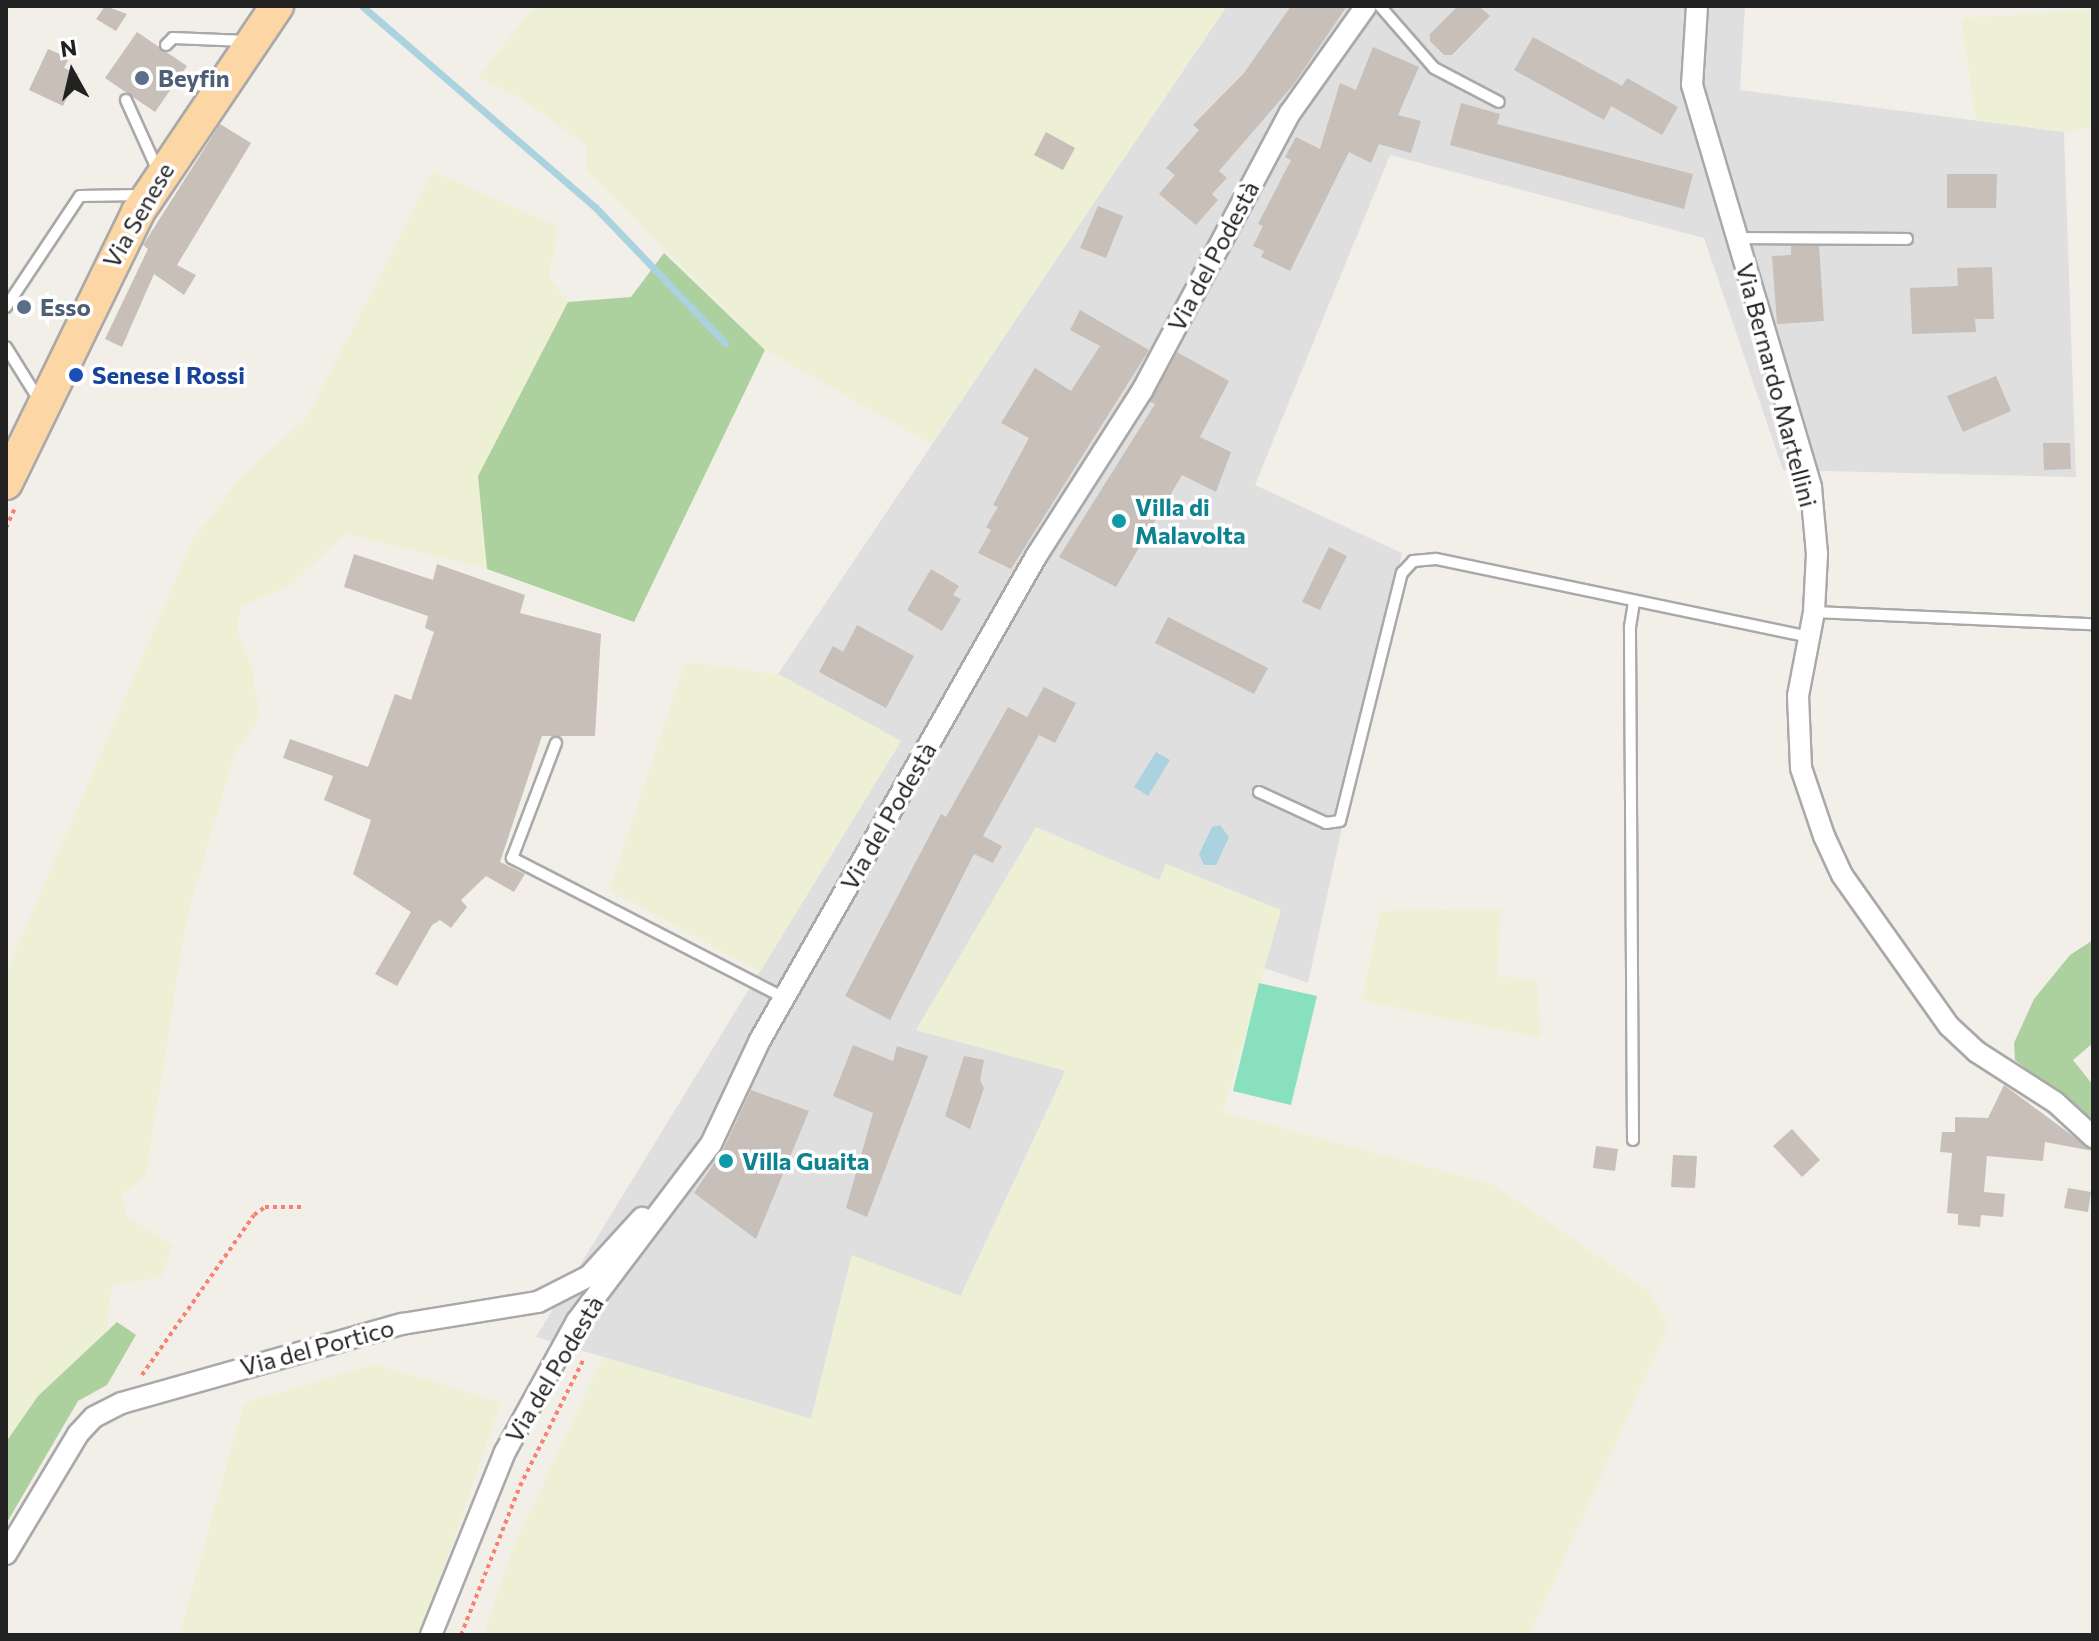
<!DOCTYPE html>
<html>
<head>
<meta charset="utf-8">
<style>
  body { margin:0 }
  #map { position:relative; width:2099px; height:1641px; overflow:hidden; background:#f2efe9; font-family:Commissioner,sans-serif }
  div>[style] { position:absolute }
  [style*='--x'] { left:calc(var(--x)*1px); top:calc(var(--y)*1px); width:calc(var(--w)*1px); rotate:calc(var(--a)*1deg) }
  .residential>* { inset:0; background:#e0dfdf }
  .farmland>* { inset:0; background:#eef0d5 }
  .forest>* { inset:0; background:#add19e }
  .pitch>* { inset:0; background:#88e0be }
  .water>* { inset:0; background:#aad3df }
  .stream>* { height:7px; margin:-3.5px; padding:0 3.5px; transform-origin:3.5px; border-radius:3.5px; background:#aad3df }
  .building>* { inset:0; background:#c7bfb8 }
  .path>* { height:4px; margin-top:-2px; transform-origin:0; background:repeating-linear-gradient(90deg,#fa8072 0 4px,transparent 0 8px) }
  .roads { filter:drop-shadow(2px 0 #a9a9a9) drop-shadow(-2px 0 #a9a9a9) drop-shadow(0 2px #a9a9a9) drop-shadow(0 -2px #a9a9a9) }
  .service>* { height:10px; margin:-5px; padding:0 5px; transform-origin:5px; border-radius:5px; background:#fff }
  .minor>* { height:20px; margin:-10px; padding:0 10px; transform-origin:10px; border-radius:10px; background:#fff }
  .primary>* { height:32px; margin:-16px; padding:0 16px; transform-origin:16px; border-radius:16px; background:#fcd6a4 }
  .dots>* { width:22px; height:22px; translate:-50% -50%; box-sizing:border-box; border:4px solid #fff; border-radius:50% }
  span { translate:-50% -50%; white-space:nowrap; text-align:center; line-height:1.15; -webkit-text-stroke:7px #fff; paint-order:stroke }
  .service-label { font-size:24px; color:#4e5e75; font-weight:700 }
  .left { translate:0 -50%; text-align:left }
  .street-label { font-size:24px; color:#222 }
  .transit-label { font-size:24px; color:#164399; font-weight:700 }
  .culture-label { font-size:24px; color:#0d838f; font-weight:700 }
  .frame { position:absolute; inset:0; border:8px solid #222; pointer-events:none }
  .north { position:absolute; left:32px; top:32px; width:80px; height:80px; -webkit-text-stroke:6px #fff; paint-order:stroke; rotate:352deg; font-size:22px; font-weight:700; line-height:32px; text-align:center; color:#222 }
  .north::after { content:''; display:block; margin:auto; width:28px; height:36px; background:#222; clip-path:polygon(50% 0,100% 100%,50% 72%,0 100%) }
</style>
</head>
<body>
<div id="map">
  <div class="residential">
    <i style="clip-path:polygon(1226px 6px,1745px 6px,1740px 90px,2064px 132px,2076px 477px,1783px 470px,1704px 238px,1390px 155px,1255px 485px,1402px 553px,1308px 983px,1261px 967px,1280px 910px,1166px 864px,1160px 880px,916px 1030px,1066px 1070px,960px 1297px,852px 1256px,812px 1419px,536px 1337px,901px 741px,778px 674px)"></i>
  </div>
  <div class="farmland">
    <i style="clip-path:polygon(535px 6px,1227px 6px,931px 444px,765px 350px,587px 170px,586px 145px,518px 97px,478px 77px)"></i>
    <i style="clip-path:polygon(2093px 10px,2093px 127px,2064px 132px,1976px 120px,1961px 18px)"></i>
    <i style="clip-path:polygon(433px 171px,558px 227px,549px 276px,568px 302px,478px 476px,487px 569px,345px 534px,291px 585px,241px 607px,237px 631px,252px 668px,260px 717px,234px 755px,187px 918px,146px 1176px,122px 1194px,126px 1216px,173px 1245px,162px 1277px,112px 1285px,106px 1332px,38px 1396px,6px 1442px,6px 973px,193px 539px,243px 475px,308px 416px)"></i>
    <i style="clip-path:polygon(685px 662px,778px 674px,901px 741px,760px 972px,609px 890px)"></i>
    <i style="clip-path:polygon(1036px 827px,1159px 880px,1166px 864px,1281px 910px,1223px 1112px,1492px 1184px,1649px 1291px,1668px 1327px,1530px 1635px,483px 1635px,515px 1543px,603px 1357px,811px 1419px,852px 1255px,961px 1296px,1066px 1071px,916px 1030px)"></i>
    <i style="clip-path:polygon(1501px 909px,1497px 976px,1537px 980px,1541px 1038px,1362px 1001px,1380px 911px)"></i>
    <i style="clip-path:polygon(375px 1364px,501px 1402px,421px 1635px,179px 1635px,244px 1403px)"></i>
  </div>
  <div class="forest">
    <i style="clip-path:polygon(664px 253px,765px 350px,634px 622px,487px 569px,478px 476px,568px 302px,631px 297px)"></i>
    <i style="clip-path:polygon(2093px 940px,2093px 1043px,2073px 1060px,2093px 1085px,2093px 1121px,2015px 1060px,2014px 1043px,2034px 999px,2070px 955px)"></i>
    <i style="clip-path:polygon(117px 1322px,136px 1335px,107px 1385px,78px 1401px,6px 1524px,6px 1442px,38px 1396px)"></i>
  </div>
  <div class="pitch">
    <i style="clip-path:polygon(1259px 983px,1317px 996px,1291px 1105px,1233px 1091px)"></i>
  </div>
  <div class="water">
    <i style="clip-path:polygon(1156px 752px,1170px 760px,1148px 796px,1134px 787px)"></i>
    <i style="clip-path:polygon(1220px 825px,1229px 837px,1216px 865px,1204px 865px,1199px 854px,1212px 827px)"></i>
  </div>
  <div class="stream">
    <i style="--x:362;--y:6;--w:309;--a:40.8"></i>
    <i style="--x:596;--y:208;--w:187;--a:46.3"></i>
  </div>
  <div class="building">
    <i style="clip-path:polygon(105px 6px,127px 14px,116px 31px,96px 19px)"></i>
    <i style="clip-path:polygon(1291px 6px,1347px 6px,1294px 84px,1219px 171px,1227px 178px,1212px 194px,1218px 200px,1196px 225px,1159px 194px,1175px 175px,1166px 168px,1199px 130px,1193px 125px,1244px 73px)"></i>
    <i style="clip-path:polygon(1458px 6px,1479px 6px,1490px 16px,1452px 55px,1444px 55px,1430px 41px,1430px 34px)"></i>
    <i style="clip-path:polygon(137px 32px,187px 66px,155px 112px,105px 78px)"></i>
    <i style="clip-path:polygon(1533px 37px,1622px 86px,1627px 78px,1678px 107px,1662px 135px,1611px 106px,1604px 120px,1514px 70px)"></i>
    <i style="clip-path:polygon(1373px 47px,1419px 67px,1398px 115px,1421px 121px,1411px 153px,1379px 144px,1371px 163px,1349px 152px,1290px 271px,1261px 257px,1264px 251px,1253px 246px,1263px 226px,1258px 224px,1291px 160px,1285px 157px,1296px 137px,1320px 149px,1340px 83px,1356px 90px)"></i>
    <i style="clip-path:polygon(48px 49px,69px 58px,64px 68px,78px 74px,63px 106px,29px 90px)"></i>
    <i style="clip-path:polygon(1461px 103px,1500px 114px,1497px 124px,1693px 174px,1684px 209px,1450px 145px)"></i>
    <i style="clip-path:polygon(220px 124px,251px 143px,177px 265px,196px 275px,184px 295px,154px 274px,122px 347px,105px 339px,148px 249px,143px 245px)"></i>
    <i style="clip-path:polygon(1046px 132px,1075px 148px,1063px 170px,1034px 155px)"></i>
    <i style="clip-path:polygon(1947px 174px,1997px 174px,1996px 208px,1947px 208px)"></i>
    <i style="clip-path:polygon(1098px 206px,1123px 216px,1106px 258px,1080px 248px)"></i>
    <i style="clip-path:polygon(1791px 246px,1819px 246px,1824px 321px,1777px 324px,1772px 256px,1791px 255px)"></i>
    <i style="clip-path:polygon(1992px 267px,1994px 319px,1975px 319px,1976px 332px,1912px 334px,1910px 288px,1958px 286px,1957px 268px)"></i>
    <i style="clip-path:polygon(1080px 310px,1149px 350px,1011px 569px,978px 553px,991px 530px,986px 527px,998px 507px,993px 505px,1029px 438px,1001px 423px,1035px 368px,1071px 391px,1100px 346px,1070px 330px)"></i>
    <i style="clip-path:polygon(1177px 352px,1229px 381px,1200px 437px,1231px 452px,1216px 492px,1182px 475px,1116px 587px,1059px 557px,1155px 404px,1150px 402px)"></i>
    <i style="clip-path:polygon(1996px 376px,2011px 411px,1963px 432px,1947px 396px)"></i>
    <i style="clip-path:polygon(2043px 443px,2070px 443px,2071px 469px,2044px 470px)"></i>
    <i style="clip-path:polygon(1329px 547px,1347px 556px,1320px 610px,1302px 602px)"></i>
    <i style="clip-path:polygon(354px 554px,433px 580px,437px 564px,525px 595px,520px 613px,601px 634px,595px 736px,542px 736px,500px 862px,525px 874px,514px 892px,486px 876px,461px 900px,467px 907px,451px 928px,440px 920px,432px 925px,397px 986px,375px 974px,411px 912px,353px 874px,371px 820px,324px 800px,333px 776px,283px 758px,290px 739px,368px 767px,395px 694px,411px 700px,434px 632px,425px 628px,428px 616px,344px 587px)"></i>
    <i style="clip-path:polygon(931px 569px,959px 586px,953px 595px,961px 599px,942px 631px,907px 610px)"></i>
    <i style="clip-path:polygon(1168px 617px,1268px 668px,1254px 694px,1155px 643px)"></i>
    <i style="clip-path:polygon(857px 625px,914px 656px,886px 708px,819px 672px,833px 646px,843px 652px)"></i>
    <i style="clip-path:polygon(1044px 687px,1076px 703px,1055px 743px,1039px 735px,983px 836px,1002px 846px,993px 863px,974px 854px,890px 1020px,845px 996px,941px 814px,946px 817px,1008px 707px,1027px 717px)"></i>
    <i style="clip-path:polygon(853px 1045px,893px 1061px,897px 1046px,928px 1056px,867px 1217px,846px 1208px,873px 1113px,833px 1096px)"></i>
    <i style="clip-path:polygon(964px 1056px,984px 1060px,980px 1080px,984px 1088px,970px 1129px,945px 1116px)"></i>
    <i style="clip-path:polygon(2004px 1085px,2093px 1151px,2045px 1142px,2043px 1161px,1987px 1156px,1984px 1192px,2005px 1194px,2003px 1217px,1981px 1215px,1980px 1227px,1958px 1225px,1958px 1214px,1947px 1213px,1952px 1153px,1940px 1152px,1942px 1132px,1955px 1132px,1955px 1117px,1988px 1118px)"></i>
    <i style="clip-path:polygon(751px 1090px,809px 1111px,756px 1239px,694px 1193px,723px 1150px)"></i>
    <i style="clip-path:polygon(1792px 1129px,1820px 1160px,1802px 1177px,1773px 1146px)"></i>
    <i style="clip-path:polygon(1596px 1146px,1618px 1149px,1615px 1171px,1593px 1168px)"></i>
    <i style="clip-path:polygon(1673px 1155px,1697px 1156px,1695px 1188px,1671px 1187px)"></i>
    <i style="clip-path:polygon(2068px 1188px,2091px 1192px,2088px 1212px,2064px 1208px)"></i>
  </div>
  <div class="path">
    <i style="--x:6;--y:528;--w:22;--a:-66"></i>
    <i style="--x:142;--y:1375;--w:195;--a:-55"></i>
    <i style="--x:254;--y:1215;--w:14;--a:-36"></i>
    <i style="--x:265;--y:1207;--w:40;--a:0"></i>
    <i style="--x:461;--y:1635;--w:160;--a:-68.4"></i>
    <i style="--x:520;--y:1486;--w:142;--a:-63.3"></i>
  </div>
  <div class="roads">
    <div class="service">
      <i style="--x:1380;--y:6;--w:82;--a:48.9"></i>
      <i style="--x:1434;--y:68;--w:73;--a:27.6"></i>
      <i style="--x:166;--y:45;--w:10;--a:-45"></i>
      <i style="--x:173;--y:38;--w:73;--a:2.4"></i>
      <i style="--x:126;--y:100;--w:78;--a:65.7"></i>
      <i style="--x:1736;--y:238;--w:171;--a:0.3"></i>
      <i style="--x:6;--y:307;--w:133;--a:-56.3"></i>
      <i style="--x:80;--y:196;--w:62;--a:-0.9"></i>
      <i style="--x:6;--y:347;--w:62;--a:58.1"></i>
      <i style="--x:1814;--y:612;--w:279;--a:2.5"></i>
      <i style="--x:556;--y:743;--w:123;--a:110.9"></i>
      <i style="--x:512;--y:858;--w:306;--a:27.2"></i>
      <i style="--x:1259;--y:792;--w:74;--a:24.8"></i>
      <i style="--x:1326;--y:823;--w:14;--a:-8"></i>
      <i style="--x:1340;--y:821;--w:256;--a:-76"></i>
      <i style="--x:1402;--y:573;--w:16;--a:-47"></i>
      <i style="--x:1413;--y:561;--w:23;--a:-5"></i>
      <i style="--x:1436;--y:559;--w:381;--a:11.8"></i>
      <i style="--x:1633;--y:1140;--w:513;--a:-90.34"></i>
      <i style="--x:1630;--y:627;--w:26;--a:-81"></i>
    </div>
    <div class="minor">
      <i style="--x:1697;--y:6;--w:79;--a:93.6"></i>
      <i style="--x:1692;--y:85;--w:420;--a:73.5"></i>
      <i style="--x:1811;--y:488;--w:66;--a:84.8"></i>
      <i style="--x:1817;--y:554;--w:58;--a:93"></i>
      <i style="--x:1814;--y:612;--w:86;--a:100.8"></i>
      <i style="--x:1798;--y:696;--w:72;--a:87.6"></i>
      <i style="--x:1801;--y:768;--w:72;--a:71.3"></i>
      <i style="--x:1824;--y:836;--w:43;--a:65.2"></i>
      <i style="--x:1842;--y:875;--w:185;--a:54.7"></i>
      <i style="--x:1949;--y:1026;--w:38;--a:43"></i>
      <i style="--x:1977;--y:1052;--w:93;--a:32.7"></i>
      <i style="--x:2055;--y:1102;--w:52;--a:42.6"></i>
      <i style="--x:6;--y:1554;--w:140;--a:-59"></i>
      <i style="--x:78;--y:1434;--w:23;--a:-47"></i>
      <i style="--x:94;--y:1417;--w:31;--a:-27"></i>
      <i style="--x:122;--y:1403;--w:291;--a:-15.8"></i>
      <i style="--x:402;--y:1324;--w:138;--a:-9.2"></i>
      <i style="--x:538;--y:1302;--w:57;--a:-27"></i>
      <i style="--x:589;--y:1276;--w:79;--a:-47.6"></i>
      <i style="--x:431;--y:1635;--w:197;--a:-68"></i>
      <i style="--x:505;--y:1452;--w:149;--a:-61.2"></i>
      <i style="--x:577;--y:1321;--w:222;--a:-52.9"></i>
      <i style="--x:711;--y:1144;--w:115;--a:-64.8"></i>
      <i style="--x:760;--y:1040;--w:559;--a:-60.27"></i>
      <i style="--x:1037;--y:555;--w:195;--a:-57.4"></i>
      <i style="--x:1142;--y:391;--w:315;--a:-62"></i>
      <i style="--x:1290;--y:113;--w:131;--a:-54.6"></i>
    </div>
    <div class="primary">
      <i style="--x:6;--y:483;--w:301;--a:-64"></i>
      <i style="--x:138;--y:212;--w:249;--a:-56"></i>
    </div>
  </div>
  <div class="dots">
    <i style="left:142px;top:78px;background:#5c6f8a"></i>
    <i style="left:24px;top:307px;background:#5c6f8a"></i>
    <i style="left:76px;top:375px;background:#1a4fb4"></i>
    <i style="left:1119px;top:521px;background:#0f9aa8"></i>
    <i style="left:726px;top:1161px;background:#0f9aa8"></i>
  </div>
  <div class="service-label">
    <span class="left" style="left:158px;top:78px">Beyfin</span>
    <span class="left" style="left:40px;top:307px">Esso</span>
  </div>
  <div class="street-label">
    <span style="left:138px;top:215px;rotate:-60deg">Via Senese</span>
    <span style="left:1213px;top:256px;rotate:-62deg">Via del Podestà</span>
    <span style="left:1777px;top:385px;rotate:75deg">Via Bernardo Martellini</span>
    <span style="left:888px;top:816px;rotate:-60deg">Via del Podestà</span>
    <span style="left:317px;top:1347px;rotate:-15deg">Via del Portico</span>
    <span style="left:554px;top:1369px;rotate:-59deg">Via del Podestà</span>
  </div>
  <div class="transit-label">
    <span class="left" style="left:92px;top:375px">Senese I Rossi</span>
  </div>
  <div class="culture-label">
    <span class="left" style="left:1135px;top:521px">Villa di<br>Malavolta</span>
    <span class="left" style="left:742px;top:1161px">Villa Guaita</span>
  </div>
  <div class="frame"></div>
  <div class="north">N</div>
</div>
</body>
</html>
